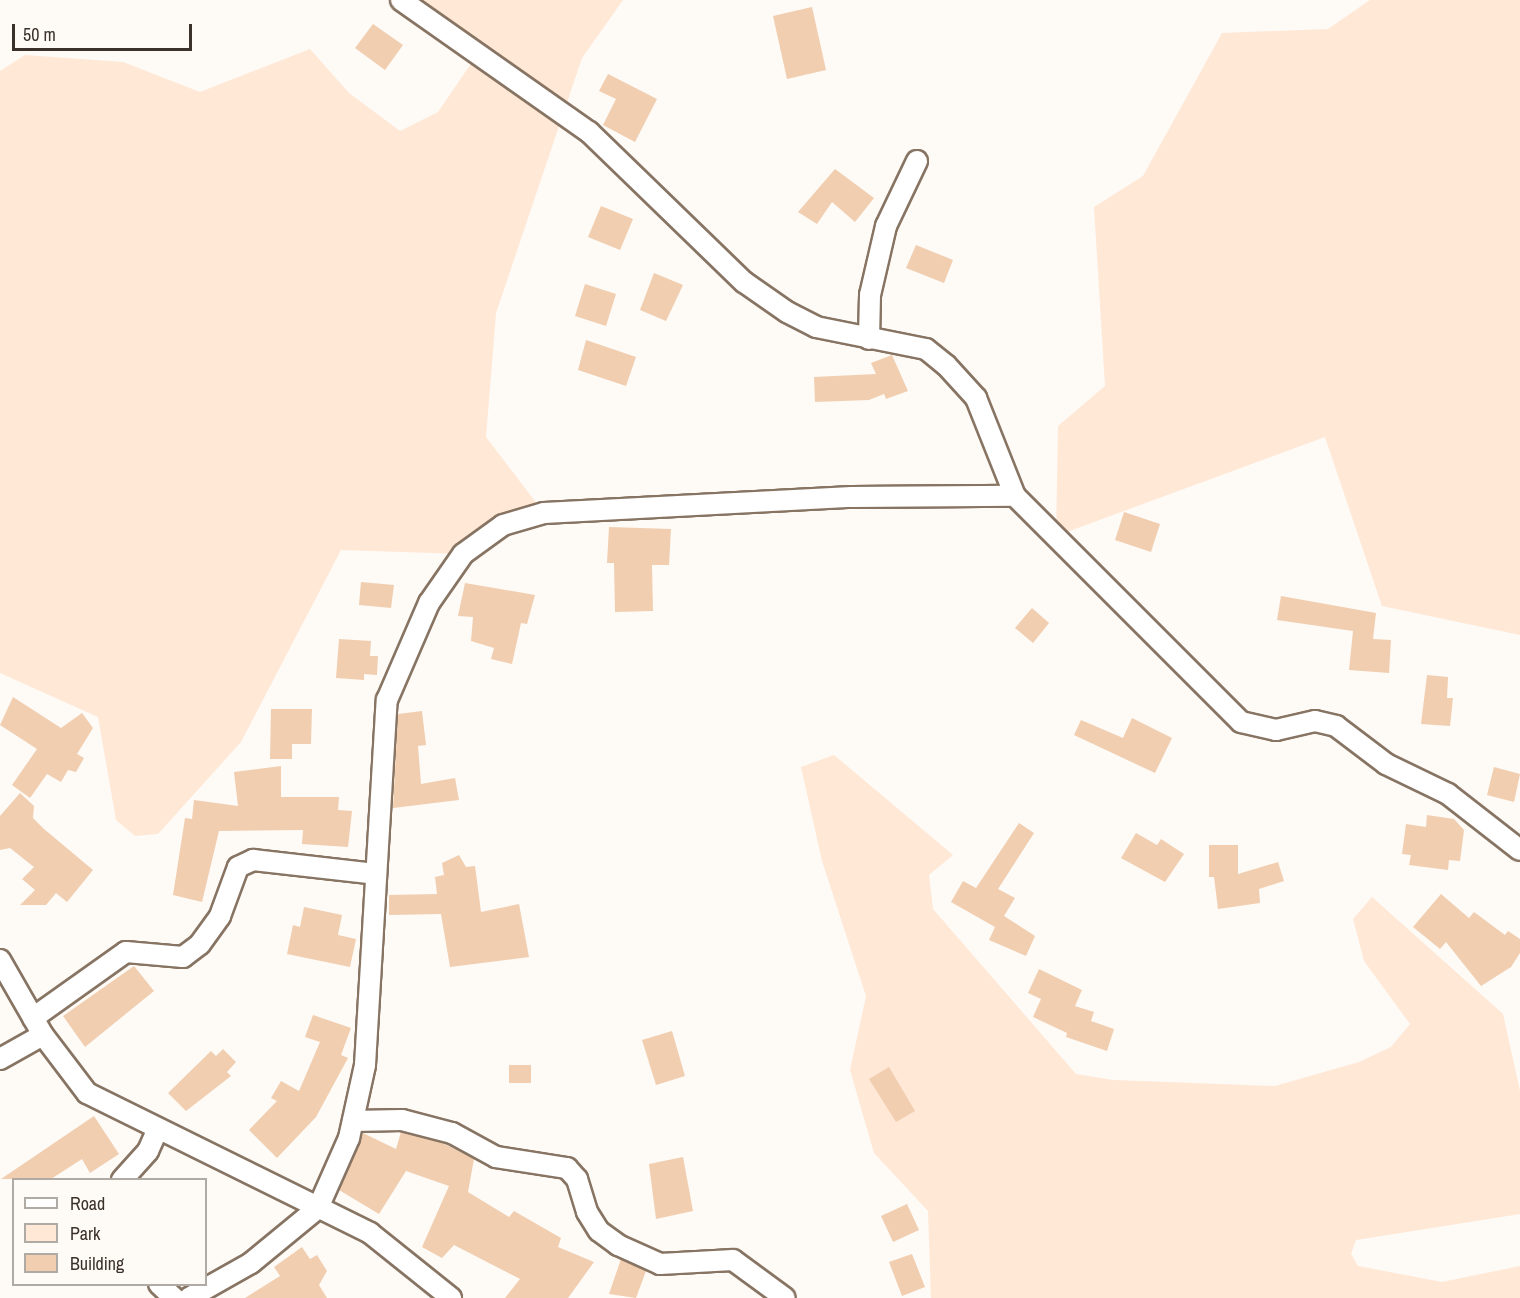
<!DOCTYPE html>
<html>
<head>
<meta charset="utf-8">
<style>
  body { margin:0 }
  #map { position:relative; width:1520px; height:1298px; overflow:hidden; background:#fefaf6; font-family:"Archivo Narrow",sans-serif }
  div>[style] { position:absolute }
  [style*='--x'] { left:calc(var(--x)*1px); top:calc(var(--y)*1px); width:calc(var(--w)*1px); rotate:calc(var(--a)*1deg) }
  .green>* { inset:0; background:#ffe8d6 }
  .building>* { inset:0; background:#f1ceb0 }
  .roads { filter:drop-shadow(2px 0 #877463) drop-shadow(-2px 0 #877463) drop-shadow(0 2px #877463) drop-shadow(0 -2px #877463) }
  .minor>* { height:20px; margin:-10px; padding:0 10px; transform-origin:10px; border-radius:10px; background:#fff }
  span { translate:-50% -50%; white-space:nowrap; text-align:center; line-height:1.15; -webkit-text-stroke:5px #fefaf6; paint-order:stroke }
  .legend { position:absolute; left:12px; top:1178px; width:195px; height:108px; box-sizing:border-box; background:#fefaf6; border:2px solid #b0aaa4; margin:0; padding:8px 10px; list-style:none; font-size:18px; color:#3a312a }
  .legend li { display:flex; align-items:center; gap:12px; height:30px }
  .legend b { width:30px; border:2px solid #b0aaa4 }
  .scale { position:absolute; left:12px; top:24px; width:180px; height:27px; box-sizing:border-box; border:3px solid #3a312a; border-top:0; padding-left:8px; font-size:18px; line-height:21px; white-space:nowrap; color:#3a312a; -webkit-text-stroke:4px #fefaf6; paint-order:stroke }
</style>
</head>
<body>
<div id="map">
  <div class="green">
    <i style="clip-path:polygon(401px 0,623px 0,582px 58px,496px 313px,486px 437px,544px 513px,463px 554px,341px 550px,241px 742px,158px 834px,135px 836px,116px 820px,98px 717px,0 673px,0 71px,25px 55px,123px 62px,200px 92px,310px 49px,349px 93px,400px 131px,438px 112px,479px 52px)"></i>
    <i style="clip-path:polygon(1370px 0,1520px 0,1520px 635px,1382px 606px,1325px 437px,1056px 536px,1058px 426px,1105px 386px,1094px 207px,1143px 176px,1222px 33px,1328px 29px)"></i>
    <i style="clip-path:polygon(834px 755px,953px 855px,929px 875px,933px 909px,1076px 1074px,1113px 1080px,1275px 1086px,1359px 1062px,1391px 1047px,1410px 1024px,1364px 961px,1353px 919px,1372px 897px,1503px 1014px,1520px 1091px,1520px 1214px,1356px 1240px,1351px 1254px,1358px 1266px,1442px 1282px,1520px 1266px,1520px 1298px,931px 1298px,928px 1211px,874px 1153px,850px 1070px,866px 996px,822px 861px,801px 767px)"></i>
  </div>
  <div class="building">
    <i style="clip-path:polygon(812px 7px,826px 70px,787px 79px,773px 16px)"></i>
    <i style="clip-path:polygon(373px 24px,403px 45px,385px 70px,355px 48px)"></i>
    <i style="clip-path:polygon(608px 74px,657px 99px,635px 142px,603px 125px,616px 99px,599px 91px)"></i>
    <i style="clip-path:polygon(835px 169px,874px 198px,855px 222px,832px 202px,817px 224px,798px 212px)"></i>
    <i style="clip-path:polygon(601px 206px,633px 219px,620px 250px,588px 237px)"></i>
    <i style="clip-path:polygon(916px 245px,953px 260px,944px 283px,906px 268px)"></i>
    <i style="clip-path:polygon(654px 273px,683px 285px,666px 321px,640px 310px)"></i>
    <i style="clip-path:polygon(585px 284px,616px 294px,606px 326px,575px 316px)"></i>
    <i style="clip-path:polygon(586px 340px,636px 357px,626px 386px,578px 370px)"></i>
    <i style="clip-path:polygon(892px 355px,908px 391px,886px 399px,884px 394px,869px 400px,815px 402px,814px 377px,876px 374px,871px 363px)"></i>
    <i style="clip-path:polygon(1124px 512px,1160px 524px,1151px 552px,1115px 540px)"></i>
    <i style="clip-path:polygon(609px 527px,671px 529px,669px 565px,652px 565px,653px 611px,615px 612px,614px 563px,607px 563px)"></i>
    <i style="clip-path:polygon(361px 582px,394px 585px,391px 608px,359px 605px)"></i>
    <i style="clip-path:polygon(465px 583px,535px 595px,527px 624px,521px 623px,512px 664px,491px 659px,494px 648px,471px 641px,473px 617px,458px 616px)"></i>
    <i style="clip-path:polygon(1281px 596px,1376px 613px,1373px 639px,1391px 640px,1389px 673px,1349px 670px,1353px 631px,1277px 620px)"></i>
    <i style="clip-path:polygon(1032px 608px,1049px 623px,1033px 643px,1015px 628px)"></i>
    <i style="clip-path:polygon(339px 639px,371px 641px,370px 656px,378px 656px,377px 675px,364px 674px,364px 680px,336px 678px)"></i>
    <i style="clip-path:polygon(1427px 675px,1448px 677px,1447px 698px,1453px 698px,1450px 726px,1421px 724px)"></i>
    <i style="clip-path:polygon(13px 697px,61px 728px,82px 713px,93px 728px,77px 754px,84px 758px,76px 772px,68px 770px,61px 782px,47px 774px,30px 798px,12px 785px,37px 749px,0 725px)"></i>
    <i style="clip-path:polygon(271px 709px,312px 709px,311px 744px,292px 744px,292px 759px,270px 759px)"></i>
    <i style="clip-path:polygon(422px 711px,426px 745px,418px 746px,421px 784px,455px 778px,459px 800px,393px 808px,398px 714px)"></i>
    <i style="clip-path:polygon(1132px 718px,1172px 738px,1155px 773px,1074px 735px,1081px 720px,1123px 738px)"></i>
    <i style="clip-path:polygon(281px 766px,281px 797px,339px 797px,338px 810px,352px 811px,348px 847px,302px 844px,303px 830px,219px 831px,202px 902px,173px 895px,185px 818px,192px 819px,194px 800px,238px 806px,234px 772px)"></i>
    <i style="clip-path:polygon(1494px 767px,1520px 774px,1514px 802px,1487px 795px)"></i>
    <i style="clip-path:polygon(20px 793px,34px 806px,33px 818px,44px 829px,93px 870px,67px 902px,56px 893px,46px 905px,20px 905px,35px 890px,22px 879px,34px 867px,10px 848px,0 850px,0 816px)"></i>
    <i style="clip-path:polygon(1427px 815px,1454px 819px,1464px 830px,1460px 861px,1449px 860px,1448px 870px,1409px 865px,1411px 855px,1402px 854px,1406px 824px,1426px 827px)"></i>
    <i style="clip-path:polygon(1019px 823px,1034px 833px,998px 889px,1015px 898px,1004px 916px,1035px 936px,1026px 956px,989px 940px,995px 927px,951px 902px,963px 881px,976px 888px)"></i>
    <i style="clip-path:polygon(1136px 833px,1157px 845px,1161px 839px,1184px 854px,1165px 882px,1121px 858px)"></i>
    <i style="clip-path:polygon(1209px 845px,1238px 845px,1238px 874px,1278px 862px,1284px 881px,1259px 889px,1260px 903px,1218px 909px,1214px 877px,1209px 877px)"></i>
    <i style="clip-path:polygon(459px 855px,466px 867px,475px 866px,481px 912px,519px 904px,529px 957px,450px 967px,441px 914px,389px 915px,389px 895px,437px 894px,435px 877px,444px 875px,442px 863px)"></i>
    <i style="clip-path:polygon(1441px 894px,1469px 918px,1474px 912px,1505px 935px,1508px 931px,1520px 939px,1520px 953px,1511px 967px,1481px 986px,1446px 942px,1440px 949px,1413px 927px)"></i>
    <i style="clip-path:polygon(304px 907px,342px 915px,338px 935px,356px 939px,350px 967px,287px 954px,293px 925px,300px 927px)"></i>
    <i style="clip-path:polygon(134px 966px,154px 991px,85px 1047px,63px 1016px)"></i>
    <i style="clip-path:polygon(1039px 969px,1082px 990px,1075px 1006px,1094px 1012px,1091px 1021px,1114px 1029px,1107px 1051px,1066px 1037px,1067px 1033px,1033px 1017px,1041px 999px,1028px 993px)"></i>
    <i style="clip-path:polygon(313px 1015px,351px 1028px,341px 1055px,348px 1058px,316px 1117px,277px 1158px,249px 1130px,277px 1101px,271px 1098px,281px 1081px,299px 1091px,320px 1042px,305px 1037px)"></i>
    <i style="clip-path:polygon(672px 1031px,685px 1076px,656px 1085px,642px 1040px)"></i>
    <i style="clip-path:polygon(223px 1049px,236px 1062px,227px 1072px,231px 1076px,186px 1111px,168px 1093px,211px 1051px,216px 1056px)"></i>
    <i style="clip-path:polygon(509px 1065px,531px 1065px,531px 1083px,509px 1083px)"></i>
    <i style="clip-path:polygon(889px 1067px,915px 1111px,896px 1122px,869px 1079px)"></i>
    <i style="clip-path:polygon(94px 1116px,119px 1154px,90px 1173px,82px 1159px,51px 1179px,1px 1179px)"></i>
    <i style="clip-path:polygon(401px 1132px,443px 1143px,474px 1159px,468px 1192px,509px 1217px,514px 1211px,561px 1238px,558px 1247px,594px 1262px,568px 1298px,505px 1298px,520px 1279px,454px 1245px,442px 1258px,422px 1247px,449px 1186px,406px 1171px,379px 1214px,339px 1190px,363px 1133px,396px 1149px)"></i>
    <i style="clip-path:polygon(683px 1157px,693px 1211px,656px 1219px,649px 1164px)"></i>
    <i style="clip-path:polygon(907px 1204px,919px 1230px,893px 1242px,881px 1216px)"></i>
    <i style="clip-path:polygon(302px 1247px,310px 1259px,317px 1255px,327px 1271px,319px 1285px,327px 1298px,245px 1298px,280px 1276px,274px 1267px)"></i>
    <i style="clip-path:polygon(912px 1254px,925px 1287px,902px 1296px,889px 1262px)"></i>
    <i style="clip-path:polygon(621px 1259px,646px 1271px,636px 1298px,609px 1294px)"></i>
  </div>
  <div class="roads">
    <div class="minor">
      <i style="--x:401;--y:0;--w:230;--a:35.1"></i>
      <i style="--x:589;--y:132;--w:216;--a:44.1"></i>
      <i style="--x:744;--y:282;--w:52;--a:34.9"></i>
      <i style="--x:787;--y:312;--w:33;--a:27"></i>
      <i style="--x:816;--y:327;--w:112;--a:11.3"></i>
      <i style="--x:926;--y:349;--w:26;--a:39"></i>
      <i style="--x:946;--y:365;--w:45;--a:47.7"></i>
      <i style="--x:976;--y:398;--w:105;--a:68.3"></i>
      <i style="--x:1015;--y:496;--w:320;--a:45"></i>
      <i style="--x:1241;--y:722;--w:36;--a:13"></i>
      <i style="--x:1276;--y:730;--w:40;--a:-13"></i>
      <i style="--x:1315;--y:721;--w:22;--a:13"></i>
      <i style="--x:1336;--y:726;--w:63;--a:37.2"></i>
      <i style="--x:1386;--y:764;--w:69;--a:25.8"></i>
      <i style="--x:1448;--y:794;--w:91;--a:37.9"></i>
      <i style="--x:869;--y:339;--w:44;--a:-88.7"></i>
      <i style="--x:870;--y:295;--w:71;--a:-76.9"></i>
      <i style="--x:886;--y:226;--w:72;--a:-64.5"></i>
      <i style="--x:0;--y:960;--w:86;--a:60.2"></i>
      <i style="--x:43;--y:1035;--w:73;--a:52.8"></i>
      <i style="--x:87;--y:1093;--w:316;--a:26.3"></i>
      <i style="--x:370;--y:1233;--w:104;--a:38.7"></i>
      <i style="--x:33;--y:1018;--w:114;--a:-35.4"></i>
      <i style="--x:126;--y:952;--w:57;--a:5"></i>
      <i style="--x:183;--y:957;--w:21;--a:-37"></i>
      <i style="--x:200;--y:944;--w:34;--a:-54"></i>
      <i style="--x:220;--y:916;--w:52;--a:-69.8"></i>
      <i style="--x:238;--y:867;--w:17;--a:-25"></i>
      <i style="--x:253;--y:860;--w:123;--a:6.5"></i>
      <i style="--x:0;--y:1059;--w:49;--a:-29.2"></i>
      <i style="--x:353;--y:1121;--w:49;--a:-1.2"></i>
      <i style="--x:402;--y:1120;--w:52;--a:14.6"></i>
      <i style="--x:452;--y:1133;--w:50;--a:28.6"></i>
      <i style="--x:496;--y:1157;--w:72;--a:8.8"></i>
      <i style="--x:567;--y:1168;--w:15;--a:48"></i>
      <i style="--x:577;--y:1179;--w:34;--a:73"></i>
      <i style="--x:587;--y:1212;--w:22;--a:58"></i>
      <i style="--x:599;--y:1231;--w:24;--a:36"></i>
      <i style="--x:618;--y:1245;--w:46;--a:24.3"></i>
      <i style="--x:660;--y:1264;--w:73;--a:-3.1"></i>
      <i style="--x:733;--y:1260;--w:64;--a:36.2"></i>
      <i style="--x:122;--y:1180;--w:39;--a:-48"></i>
      <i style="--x:148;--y:1151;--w:22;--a:-66"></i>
      <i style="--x:159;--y:1284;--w:21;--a:43"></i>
      <i style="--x:189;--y:1298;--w:71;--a:-29.4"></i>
      <i style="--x:251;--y:1263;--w:87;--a:-39.4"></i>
      <i style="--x:318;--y:1208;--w:77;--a:-66.1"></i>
      <i style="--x:349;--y:1138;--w:75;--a:-77.6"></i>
      <i style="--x:365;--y:1065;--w:366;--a:-86.6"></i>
      <i style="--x:387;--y:700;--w:106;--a:-66.6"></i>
      <i style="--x:429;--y:603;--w:60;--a:-55.2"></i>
      <i style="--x:463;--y:554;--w:49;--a:-35.9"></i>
      <i style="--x:503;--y:525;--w:43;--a:-16.3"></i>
      <i style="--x:544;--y:513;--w:308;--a:-3"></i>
      <i style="--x:852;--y:497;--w:163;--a:-0.4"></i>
    </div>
  </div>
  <ul class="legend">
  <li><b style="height:8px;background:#fff"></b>Road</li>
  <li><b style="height:16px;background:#ffe8d6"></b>Park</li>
  <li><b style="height:16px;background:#f1ceb0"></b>Building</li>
  </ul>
  <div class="scale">50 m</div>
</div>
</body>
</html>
